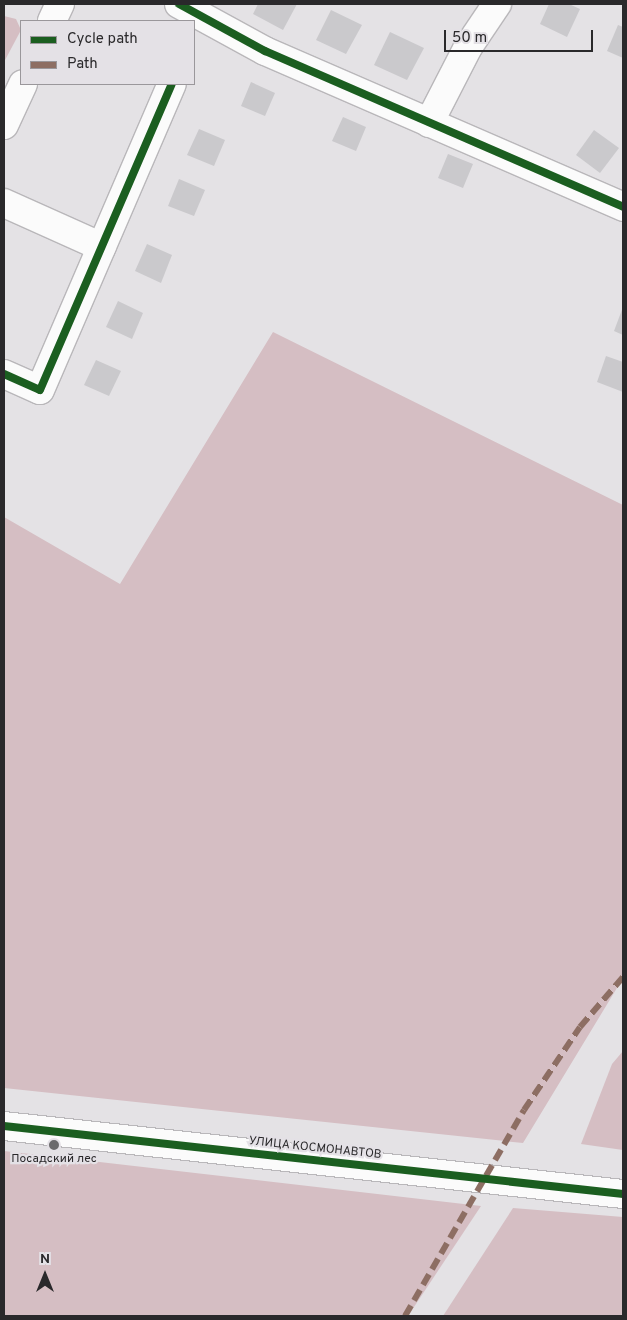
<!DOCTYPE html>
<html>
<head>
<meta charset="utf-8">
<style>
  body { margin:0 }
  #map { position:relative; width:627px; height:1320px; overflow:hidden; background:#e4e2e5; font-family:Overpass,sans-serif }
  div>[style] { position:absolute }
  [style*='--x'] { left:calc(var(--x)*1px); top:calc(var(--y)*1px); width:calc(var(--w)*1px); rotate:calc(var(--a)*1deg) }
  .forest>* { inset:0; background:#d5bec3 }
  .building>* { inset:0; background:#cac9cc }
  .roads { filter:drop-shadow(1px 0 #b9b7ba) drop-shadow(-1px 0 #b9b7ba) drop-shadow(0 1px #b9b7ba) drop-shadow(0 -1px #b9b7ba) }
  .minor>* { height:28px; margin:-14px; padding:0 14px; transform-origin:14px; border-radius:14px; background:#fbfbfb }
  .major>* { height:28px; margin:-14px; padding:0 14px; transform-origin:14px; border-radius:14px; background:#fbfbfb }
  .quiet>* { height:6px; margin-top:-3px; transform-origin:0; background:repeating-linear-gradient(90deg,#8d6e63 0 12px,transparent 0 18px) }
  .cycleway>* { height:8px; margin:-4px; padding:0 4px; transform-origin:4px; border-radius:4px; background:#1b5e20 }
  .dots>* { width:14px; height:14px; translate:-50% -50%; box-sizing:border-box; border:2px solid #e4e1e6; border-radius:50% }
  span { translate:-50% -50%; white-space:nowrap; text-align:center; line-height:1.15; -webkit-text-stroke:4.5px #e4e1e6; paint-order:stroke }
  .street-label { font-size:12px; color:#2a292b }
  .poi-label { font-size:12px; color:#2a292b }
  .frame { position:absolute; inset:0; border:5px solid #2a292b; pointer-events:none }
  .legend { position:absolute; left:20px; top:20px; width:175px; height:65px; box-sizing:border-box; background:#e4e1e6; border:1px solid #9a979b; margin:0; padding:6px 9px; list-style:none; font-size:15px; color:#2a292b }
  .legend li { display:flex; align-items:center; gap:10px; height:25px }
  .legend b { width:25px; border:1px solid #9a979b }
  .north { position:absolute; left:20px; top:1250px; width:50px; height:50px; -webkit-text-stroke:4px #e4e1e6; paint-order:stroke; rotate:0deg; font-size:14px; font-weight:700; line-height:20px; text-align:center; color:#2a292b }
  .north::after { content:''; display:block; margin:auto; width:18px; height:22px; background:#2a292b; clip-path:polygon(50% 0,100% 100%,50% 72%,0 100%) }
  .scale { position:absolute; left:444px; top:30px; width:149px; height:22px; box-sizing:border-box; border:2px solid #2a292b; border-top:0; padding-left:6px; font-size:15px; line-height:18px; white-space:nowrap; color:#2a292b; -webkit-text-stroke:4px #e4e1e6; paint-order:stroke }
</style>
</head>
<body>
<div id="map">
  <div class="forest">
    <i style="clip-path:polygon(4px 16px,16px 19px,21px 30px,4px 62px)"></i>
    <i style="clip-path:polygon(273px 332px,623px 505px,623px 978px,523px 1143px,4px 1088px,4px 517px,120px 584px)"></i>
    <i style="clip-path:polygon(623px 1051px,623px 1150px,581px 1144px,612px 1064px)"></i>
    <i style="clip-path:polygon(4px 1151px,481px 1206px,408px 1316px,4px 1316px)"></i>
    <i style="clip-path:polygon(513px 1208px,623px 1217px,623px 1316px,443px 1316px)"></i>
  </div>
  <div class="building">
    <i style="clip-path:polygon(258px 4px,297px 4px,283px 30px,253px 14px)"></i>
    <i style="clip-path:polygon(549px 4px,569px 4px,580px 9px,567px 37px,540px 24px)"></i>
    <i style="clip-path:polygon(331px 10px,362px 25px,346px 54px,316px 40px)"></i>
    <i style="clip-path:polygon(618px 25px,623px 27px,623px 58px,607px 51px)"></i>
    <i style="clip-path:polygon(390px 32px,424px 48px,407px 80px,374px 65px)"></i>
    <i style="clip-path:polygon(251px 82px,275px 93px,265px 116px,241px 106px)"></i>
    <i style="clip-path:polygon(343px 117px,366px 127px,356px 151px,332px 141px)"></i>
    <i style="clip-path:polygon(199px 129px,225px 140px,214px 166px,187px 155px)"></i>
    <i style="clip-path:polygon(594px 130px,619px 148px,600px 173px,576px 155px)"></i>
    <i style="clip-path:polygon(448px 154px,473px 164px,463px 188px,438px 178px)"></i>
    <i style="clip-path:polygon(179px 179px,205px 190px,194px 216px,168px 206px)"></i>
    <i style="clip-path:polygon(147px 244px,172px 255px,161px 283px,135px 271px)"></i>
    <i style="clip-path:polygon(118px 301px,143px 313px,132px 339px,106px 327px)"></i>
    <i style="clip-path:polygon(623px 307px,623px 335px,614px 331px)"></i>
    <i style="clip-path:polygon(606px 356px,623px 362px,623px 392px,597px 382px)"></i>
    <i style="clip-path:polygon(96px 360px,121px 371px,109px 396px,84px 385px)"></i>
  </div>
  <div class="roads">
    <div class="minor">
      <i style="--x:179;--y:4;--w:98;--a:28.7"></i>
      <i style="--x:265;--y:51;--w:391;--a:23.5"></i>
      <i style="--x:429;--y:123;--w:85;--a:-62.8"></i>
      <i style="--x:468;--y:47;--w:52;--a:-56"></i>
      <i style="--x:4;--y:203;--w:107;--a:24.2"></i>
      <i style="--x:4;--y:374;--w:39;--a:24"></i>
      <i style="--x:40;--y:390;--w:333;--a:-66.7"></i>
      <i style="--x:4;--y:1126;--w:623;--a:6.27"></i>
    </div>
    <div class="major">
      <i style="--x:52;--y:21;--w:19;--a:-65"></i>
      <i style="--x:4;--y:125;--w:45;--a:-65.1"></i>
    </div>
  </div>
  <div class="quiet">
    <i style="--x:405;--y:1316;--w:238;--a:-60"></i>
    <i style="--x:524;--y:1110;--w:100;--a:-56"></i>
    <i style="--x:580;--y:1027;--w:66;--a:-49.3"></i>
  </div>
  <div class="cycleway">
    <i style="--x:179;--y:4;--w:98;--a:28.7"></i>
    <i style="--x:265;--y:51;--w:391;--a:23.5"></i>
    <i style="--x:4;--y:374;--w:39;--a:24"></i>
    <i style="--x:40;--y:390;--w:333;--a:-66.7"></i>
    <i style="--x:4;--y:1126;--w:623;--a:6.27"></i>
  </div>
  <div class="dots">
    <i style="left:54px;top:1145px;background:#6b6a6c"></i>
  </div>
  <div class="street-label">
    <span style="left:315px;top:1149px;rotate:6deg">УЛИЦА КОСМОНАВТОВ</span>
  </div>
  <div class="poi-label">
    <span style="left:54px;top:1160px">Посадский лес</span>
  </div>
  <div class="frame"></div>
  <ul class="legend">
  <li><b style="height:6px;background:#1b5e20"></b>Cycle path</li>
  <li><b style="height:6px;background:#8d6e63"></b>Path</li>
  </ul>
  <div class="north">N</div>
  <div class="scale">50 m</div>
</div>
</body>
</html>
